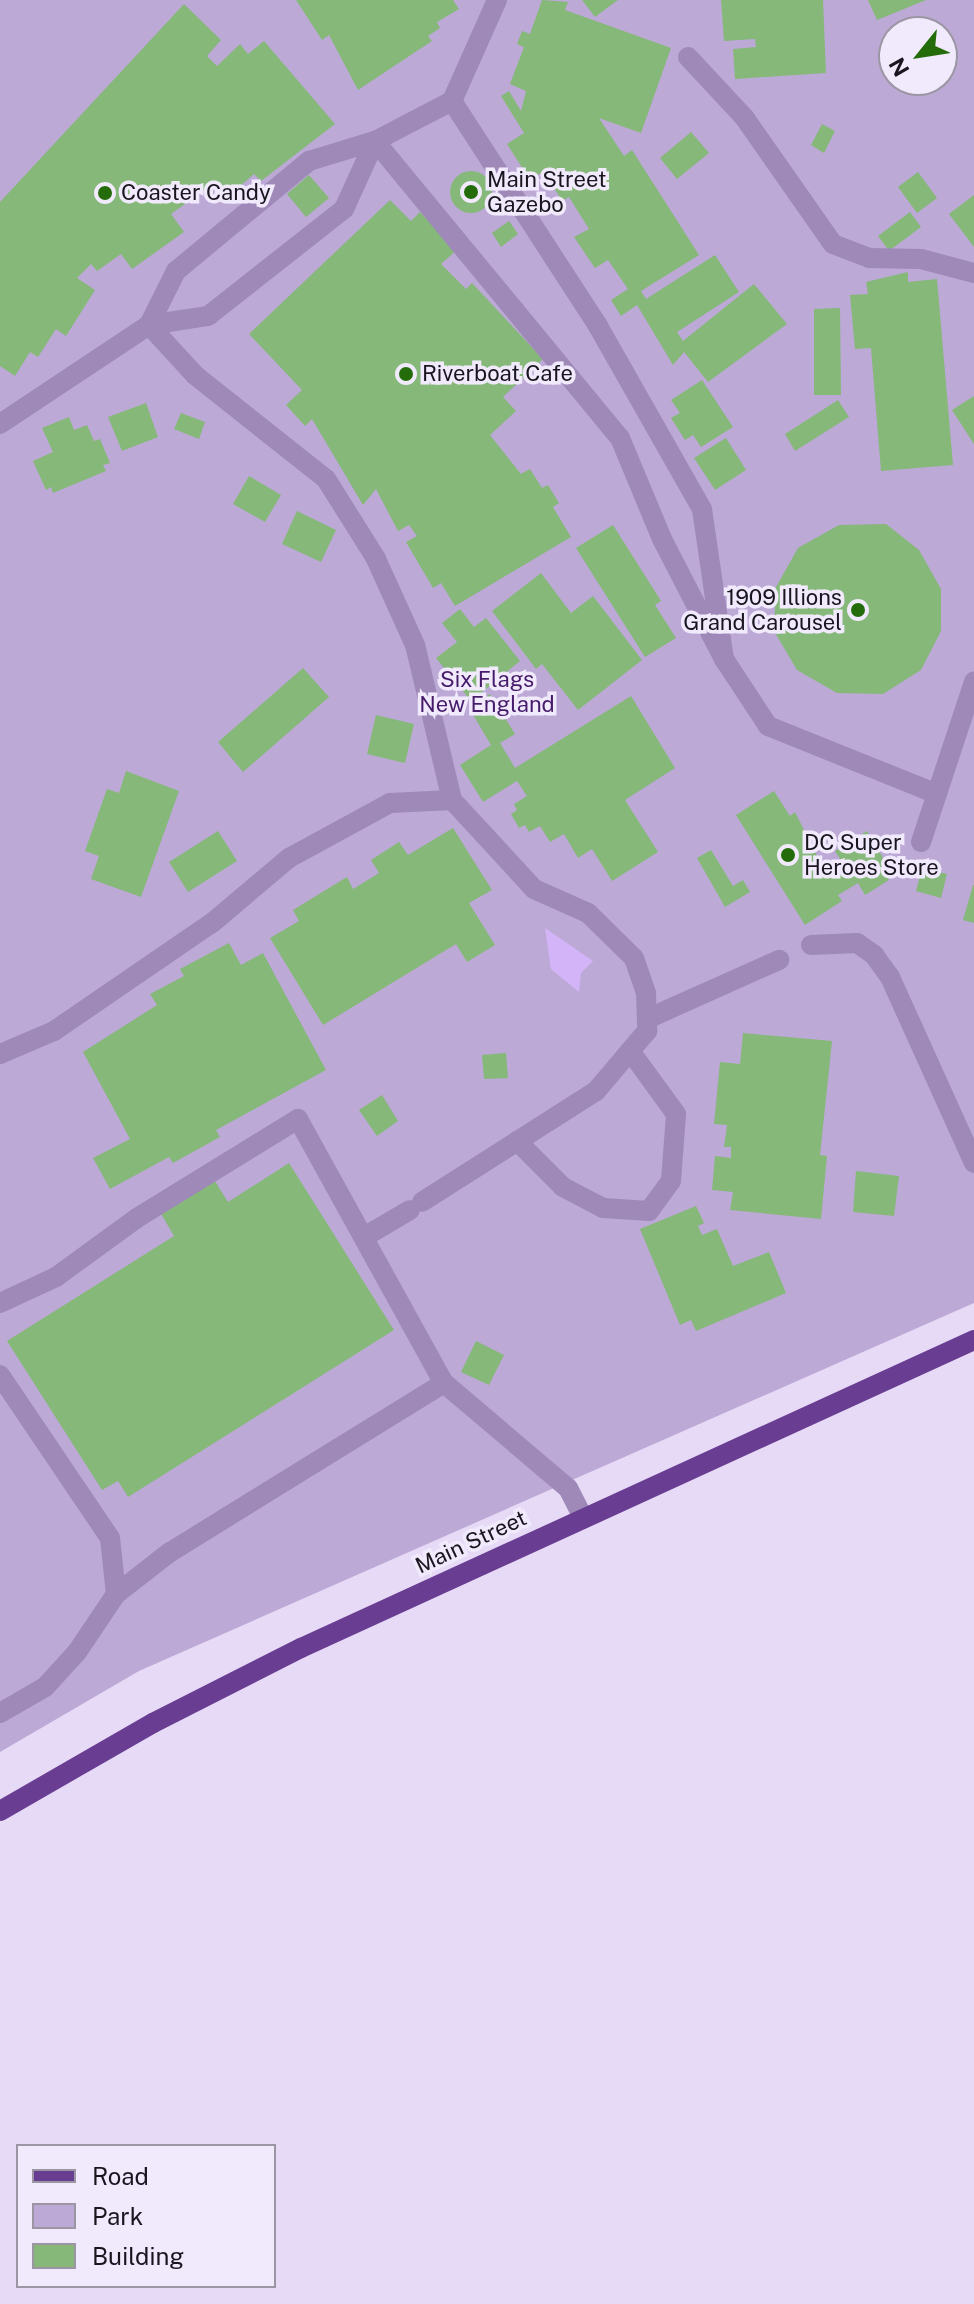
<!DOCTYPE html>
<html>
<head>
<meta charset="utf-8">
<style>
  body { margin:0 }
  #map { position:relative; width:974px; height:2304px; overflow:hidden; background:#e7daf7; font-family:"Public Sans",sans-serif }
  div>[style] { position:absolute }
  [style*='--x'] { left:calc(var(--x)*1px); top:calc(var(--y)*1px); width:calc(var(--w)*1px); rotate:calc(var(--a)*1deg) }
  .green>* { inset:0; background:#bca9d5 }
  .water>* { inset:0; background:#d3b4f9 }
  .building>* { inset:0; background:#86b87a }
  .round { border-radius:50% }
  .minor>* { height:20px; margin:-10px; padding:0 10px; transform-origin:10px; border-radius:10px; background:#9e89b8 }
  .major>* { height:20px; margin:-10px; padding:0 10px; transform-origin:10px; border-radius:10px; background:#683d92 }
  .dots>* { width:22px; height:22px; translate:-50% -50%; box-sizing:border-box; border:4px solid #f1eafc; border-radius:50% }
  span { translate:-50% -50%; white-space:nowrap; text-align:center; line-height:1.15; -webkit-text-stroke:7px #f1eafc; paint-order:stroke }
  .poi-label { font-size:22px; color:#19151f }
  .left { translate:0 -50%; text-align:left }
  .right { translate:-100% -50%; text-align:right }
  .park-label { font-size:22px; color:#461b6a }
  .street-label { font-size:22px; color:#19151f }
  .legend { position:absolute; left:16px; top:2144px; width:260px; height:144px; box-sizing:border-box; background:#f1eafc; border:2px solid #9b95a4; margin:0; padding:10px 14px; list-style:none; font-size:24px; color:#19151f }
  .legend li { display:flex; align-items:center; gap:16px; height:40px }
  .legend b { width:40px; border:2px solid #9b95a4 }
  .north { position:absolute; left:878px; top:16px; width:80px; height:80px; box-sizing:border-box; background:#f1eafc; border:2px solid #9b95a4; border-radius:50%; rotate:240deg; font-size:22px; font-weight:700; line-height:32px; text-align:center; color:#19151f }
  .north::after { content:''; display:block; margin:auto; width:28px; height:36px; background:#246c0a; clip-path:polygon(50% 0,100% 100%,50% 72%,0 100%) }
</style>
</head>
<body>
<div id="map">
  <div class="green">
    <i style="clip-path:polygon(evenodd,0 0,974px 0,974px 1303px,139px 1671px,0 1752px,0 0,894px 32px,942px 32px,942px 80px,894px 80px,894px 32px)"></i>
  </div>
  <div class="water">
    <i style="clip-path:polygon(545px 928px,593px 961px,581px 973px,579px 992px,551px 969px)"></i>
  </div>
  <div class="building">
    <i style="clip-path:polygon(296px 0,453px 0,459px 9px,437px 22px,440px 28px,428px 36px,432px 41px,358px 90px,329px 35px,322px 40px)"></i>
    <i style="clip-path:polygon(542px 0,568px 2px,565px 10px,671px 48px,641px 133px,599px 118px,624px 156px,632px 150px,699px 255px,641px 291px,646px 299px,715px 255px,739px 292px,677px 332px,683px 341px,754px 284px,787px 324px,708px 382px,684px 352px,673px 365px,637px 305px,621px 316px,611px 300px,628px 289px,608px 260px,595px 268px,574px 237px,589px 229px,569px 197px,562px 201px,544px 171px,530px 180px,507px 144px,524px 133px,501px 96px,509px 91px,521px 111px,526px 91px,510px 84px,524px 47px,517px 44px,522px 31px,530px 34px)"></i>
    <i style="clip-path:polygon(582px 0,618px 0,595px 17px)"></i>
    <i style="clip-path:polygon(721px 0,823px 0,826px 73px,735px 79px,733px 49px,756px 47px,755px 39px,724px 41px)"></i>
    <i style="clip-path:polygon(868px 0,926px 0,877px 20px)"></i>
    <i style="clip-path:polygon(184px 4px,221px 40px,207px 56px,217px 66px,240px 44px,248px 54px,264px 41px,335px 124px,261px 181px,254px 174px,223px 201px,211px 185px,171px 214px,184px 232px,132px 269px,121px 254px,97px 271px,91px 264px,77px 278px,95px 290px,66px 336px,56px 329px,38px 357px,30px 352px,15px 376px,0 366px,0 202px)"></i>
    <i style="clip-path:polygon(822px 124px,835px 131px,824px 153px,811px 145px)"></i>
    <i style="clip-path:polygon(691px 132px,709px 153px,677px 179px,660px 158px)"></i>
    <i class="round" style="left:450px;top:171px;width:42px;height:42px"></i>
    <i style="clip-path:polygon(918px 172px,937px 198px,917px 213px,898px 187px)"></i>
    <i style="clip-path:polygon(309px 175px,329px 198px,306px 217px,287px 194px)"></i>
    <i style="clip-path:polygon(974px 195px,974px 247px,949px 214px)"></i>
    <i style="clip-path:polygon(390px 200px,411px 221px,420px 212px,457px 250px,441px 264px,466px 289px,472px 283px,543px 359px,503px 397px,516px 411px,490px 435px,521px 474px,530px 469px,542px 488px,548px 485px,559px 503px,553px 507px,571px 537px,455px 606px,441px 583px,433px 588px,406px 542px,417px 536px,409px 525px,398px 531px,376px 489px,363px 505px,312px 419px,305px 426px,286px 405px,302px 390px,249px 334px)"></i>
    <i style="clip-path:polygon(910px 212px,921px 227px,889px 251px,878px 236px)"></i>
    <i style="clip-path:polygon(509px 221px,518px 234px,501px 247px,492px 233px)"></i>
    <i style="clip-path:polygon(908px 272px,908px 282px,937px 279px,953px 465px,881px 471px,871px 348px,855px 349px,850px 295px,868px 294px,866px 282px)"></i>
    <i style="clip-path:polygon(840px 308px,841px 395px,814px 395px,814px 309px)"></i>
    <i style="clip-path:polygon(702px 380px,733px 427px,701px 447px,693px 435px,685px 440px,671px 418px,680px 413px,671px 400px)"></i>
    <i style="clip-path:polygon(974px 396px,974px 444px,952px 410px)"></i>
    <i style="clip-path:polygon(838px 400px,849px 417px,795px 451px,785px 434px)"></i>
    <i style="clip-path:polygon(146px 403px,158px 437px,122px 451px,108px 417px)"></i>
    <i style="clip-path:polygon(181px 413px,205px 422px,199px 439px,174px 429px)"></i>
    <i style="clip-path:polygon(69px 417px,74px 430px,87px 425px,94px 441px,100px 439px,110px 463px,103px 465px,106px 471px,53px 493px,51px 487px,46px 490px,33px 461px,53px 452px,42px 428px)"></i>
    <i style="clip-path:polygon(726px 438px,746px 470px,715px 490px,694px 458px)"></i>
    <i style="clip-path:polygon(249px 476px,281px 495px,265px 522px,233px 504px)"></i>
    <i style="clip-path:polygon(297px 511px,336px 530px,321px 562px,282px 544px)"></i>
    <i style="clip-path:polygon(886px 524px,919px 550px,941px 589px,941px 631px,921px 670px,883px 694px,837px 693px,797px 670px,774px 631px,776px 587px,798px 548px,839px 525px)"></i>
    <i style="clip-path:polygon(613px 525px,661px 601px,655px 605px,676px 638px,645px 657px,576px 548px)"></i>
    <i style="clip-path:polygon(541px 573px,571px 613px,593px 596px,642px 660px,578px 710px,542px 664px,536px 669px,492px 611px)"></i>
    <i style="clip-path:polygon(460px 609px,474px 627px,486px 618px,520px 661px,471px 701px,436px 658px,457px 642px,442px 623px)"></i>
    <i style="clip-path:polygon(303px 668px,329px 697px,243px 772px,218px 742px)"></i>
    <i style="clip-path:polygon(490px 694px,515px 734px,500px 743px,515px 768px,631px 696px,675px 768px,625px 800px,658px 852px,612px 881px,592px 849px,578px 858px,564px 834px,550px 842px,540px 826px,529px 832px,525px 825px,519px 828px,511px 814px,517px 810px,514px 804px,527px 796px,517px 781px,483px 802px,460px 765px,491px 745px,469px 708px)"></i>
    <i style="clip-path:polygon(376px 715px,414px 724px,405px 763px,367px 754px)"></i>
    <i style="clip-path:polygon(126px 771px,179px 791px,141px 897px,91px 879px,99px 856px,85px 851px,107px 789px,119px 793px)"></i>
    <i style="clip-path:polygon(774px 791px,790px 816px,795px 812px,825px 872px,842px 862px,835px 851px,867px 831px,891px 871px,886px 874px,889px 880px,865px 895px,858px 883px,838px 895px,842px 901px,805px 925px,736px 815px)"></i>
    <i style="clip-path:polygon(453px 828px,492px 890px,469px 903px,495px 945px,467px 962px,456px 944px,323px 1025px,270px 938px,299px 921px,293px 910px,347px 877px,353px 889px,379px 873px,371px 860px,399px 842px,408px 855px)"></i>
    <i style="clip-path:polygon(218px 831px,237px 861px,188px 892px,169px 862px)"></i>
    <i style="clip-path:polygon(711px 850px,733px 886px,743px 880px,750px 892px,725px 907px,697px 858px)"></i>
    <i style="clip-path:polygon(922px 868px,947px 874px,941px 898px,916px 891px)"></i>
    <i style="clip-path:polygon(973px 885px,974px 885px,974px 923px,963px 920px)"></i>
    <i style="clip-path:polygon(229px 943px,241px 965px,263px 953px,326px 1070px,216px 1130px,220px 1137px,173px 1163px,169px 1157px,110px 1189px,93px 1158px,130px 1139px,83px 1052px,157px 1005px,150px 994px,184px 976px,180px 969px)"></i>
    <i style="clip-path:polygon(743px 1033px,832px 1041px,820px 1155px,827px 1156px,821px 1219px,730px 1210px,733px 1192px,712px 1190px,715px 1156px,731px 1158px,731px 1147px,724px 1147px,727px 1125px,714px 1124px,720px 1062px,740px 1064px)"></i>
    <i style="clip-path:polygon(506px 1053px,508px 1078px,484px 1079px,482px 1055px)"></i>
    <i style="clip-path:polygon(382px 1095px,398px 1121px,377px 1136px,359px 1110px)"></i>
    <i style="clip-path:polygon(289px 1163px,394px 1330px,128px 1497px,118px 1481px,102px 1490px,7px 1341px,174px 1236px,160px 1212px,213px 1178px,228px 1202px)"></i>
    <i style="clip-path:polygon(856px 1171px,899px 1176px,894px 1216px,853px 1212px)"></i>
    <i style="clip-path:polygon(696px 1206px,704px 1223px,698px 1226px,702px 1235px,717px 1229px,733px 1266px,769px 1252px,786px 1293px,696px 1331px,691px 1320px,680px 1325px,640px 1229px)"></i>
    <i style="clip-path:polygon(476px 1341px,504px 1355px,489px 1385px,461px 1372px)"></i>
  </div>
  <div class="minor">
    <i style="--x:497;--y:0;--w:111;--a:114"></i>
    <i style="--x:452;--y:101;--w:268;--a:57"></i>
    <i style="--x:598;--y:326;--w:210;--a:60.4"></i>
    <i style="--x:702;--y:509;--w:152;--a:81.7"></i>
    <i style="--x:724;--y:659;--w:80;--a:56.7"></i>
    <i style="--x:768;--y:726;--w:182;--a:21.9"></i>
    <i style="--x:688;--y:57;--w:82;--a:47"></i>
    <i style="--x:744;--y:117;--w:155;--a:55"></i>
    <i style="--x:833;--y:244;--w:39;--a:21"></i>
    <i style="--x:869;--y:258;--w:52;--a:1.1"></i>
    <i style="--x:921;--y:259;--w:55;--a:14.8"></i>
    <i style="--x:0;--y:424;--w:179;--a:-33.6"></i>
    <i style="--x:149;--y:325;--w:60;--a:-8.7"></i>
    <i style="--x:208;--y:316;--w:173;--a:-38.2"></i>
    <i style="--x:344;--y:209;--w:75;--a:-65.5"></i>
    <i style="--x:375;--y:141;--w:87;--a:-27.5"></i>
    <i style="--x:452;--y:800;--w:159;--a:-103.4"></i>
    <i style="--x:415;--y:645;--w:97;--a:-114.4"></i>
    <i style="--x:375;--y:557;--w:92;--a:-122.1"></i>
    <i style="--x:326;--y:479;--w:167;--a:-141.6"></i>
    <i style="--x:195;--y:375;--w:68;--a:-132.6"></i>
    <i style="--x:149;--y:325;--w:60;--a:-63.4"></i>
    <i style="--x:176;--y:271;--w:173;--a:-39.6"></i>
    <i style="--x:309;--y:161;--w:69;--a:-16.9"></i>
    <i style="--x:375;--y:141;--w:385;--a:50.5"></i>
    <i style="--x:620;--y:438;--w:109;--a:67.4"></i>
    <i style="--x:662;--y:539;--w:135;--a:62.7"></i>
    <i style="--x:921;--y:842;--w:169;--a:-71.7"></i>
    <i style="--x:811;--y:945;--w:46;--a:-2.5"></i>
    <i style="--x:857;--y:943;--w:21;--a:35"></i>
    <i style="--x:874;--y:955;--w:27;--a:54"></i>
    <i style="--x:890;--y:977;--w:204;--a:65.7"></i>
    <i style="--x:647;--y:1019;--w:145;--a:-24.1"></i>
    <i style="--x:0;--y:1054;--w:59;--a:-23.1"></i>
    <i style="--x:54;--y:1031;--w:191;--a:-34.4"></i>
    <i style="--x:212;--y:923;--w:101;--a:-40.2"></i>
    <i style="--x:289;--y:858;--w:115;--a:-28.6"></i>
    <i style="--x:390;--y:803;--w:62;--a:-2.8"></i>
    <i style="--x:452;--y:800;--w:121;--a:47.3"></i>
    <i style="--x:534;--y:889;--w:59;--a:24"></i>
    <i style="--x:588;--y:913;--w:64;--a:44.4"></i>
    <i style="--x:634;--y:958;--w:37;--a:71"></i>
    <i style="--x:646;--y:993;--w:38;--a:88"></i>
    <i style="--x:647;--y:1031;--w:79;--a:130.4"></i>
    <i style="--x:596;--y:1091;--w:206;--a:147.5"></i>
    <i style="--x:517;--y:1141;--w:65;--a:45"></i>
    <i style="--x:563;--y:1187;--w:45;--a:27.7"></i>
    <i style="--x:603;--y:1208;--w:46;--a:3.7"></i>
    <i style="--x:649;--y:1211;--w:37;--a:-54"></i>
    <i style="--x:671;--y:1181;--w:67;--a:-85.7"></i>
    <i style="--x:676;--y:1114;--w:78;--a:-126.1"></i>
    <i style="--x:364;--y:1237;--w:53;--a:-30.4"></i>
    <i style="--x:0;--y:1303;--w:62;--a:-24.9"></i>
    <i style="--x:56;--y:1277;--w:100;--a:-36.1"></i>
    <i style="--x:137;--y:1218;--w:189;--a:-31.6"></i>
    <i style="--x:298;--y:1119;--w:302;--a:61.1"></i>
    <i style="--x:444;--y:1383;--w:322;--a:148.3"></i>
    <i style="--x:170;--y:1552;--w:68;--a:142.1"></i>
    <i style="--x:116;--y:1594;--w:70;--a:123.9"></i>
    <i style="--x:77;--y:1652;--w:47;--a:132.4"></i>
    <i style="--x:45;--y:1687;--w:52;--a:150"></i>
    <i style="--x:0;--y:1375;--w:197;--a:56"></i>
    <i style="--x:110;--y:1538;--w:56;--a:83.9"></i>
    <i style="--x:444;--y:1383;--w:162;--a:40.3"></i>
    <i style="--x:568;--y:1488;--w:33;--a:63"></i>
  </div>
  <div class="major">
    <i style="--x:0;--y:1811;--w:177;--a:-29.9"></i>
    <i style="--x:153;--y:1723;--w:166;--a:-26.9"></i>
    <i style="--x:301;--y:1648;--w:740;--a:-24.59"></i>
  </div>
  <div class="dots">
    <i style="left:471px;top:192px;background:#246c0a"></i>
    <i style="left:105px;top:193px;background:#246c0a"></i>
    <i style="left:406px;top:374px;background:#246c0a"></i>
    <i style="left:858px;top:610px;background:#246c0a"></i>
    <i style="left:788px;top:855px;background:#246c0a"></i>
  </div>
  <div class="poi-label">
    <span class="left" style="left:487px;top:192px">Main Street<br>Gazebo</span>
    <span class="left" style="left:121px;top:193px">Coaster Candy</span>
    <span class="left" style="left:422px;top:374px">Riverboat Cafe</span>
    <span class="right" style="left:842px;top:610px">1909 Illions<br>Grand Carousel</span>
    <span class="left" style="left:804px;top:855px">DC Super<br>Heroes Store</span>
  </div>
  <div class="park-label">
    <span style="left:487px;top:692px">Six Flags<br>New England</span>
  </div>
  <div class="street-label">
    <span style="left:471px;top:1542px;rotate:-25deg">Main Street</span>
  </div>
  <ul class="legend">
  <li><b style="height:10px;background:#683d92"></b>Road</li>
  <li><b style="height:22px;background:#bca9d5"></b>Park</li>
  <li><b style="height:22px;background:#86b87a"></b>Building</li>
  </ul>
  <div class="north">N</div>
</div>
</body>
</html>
